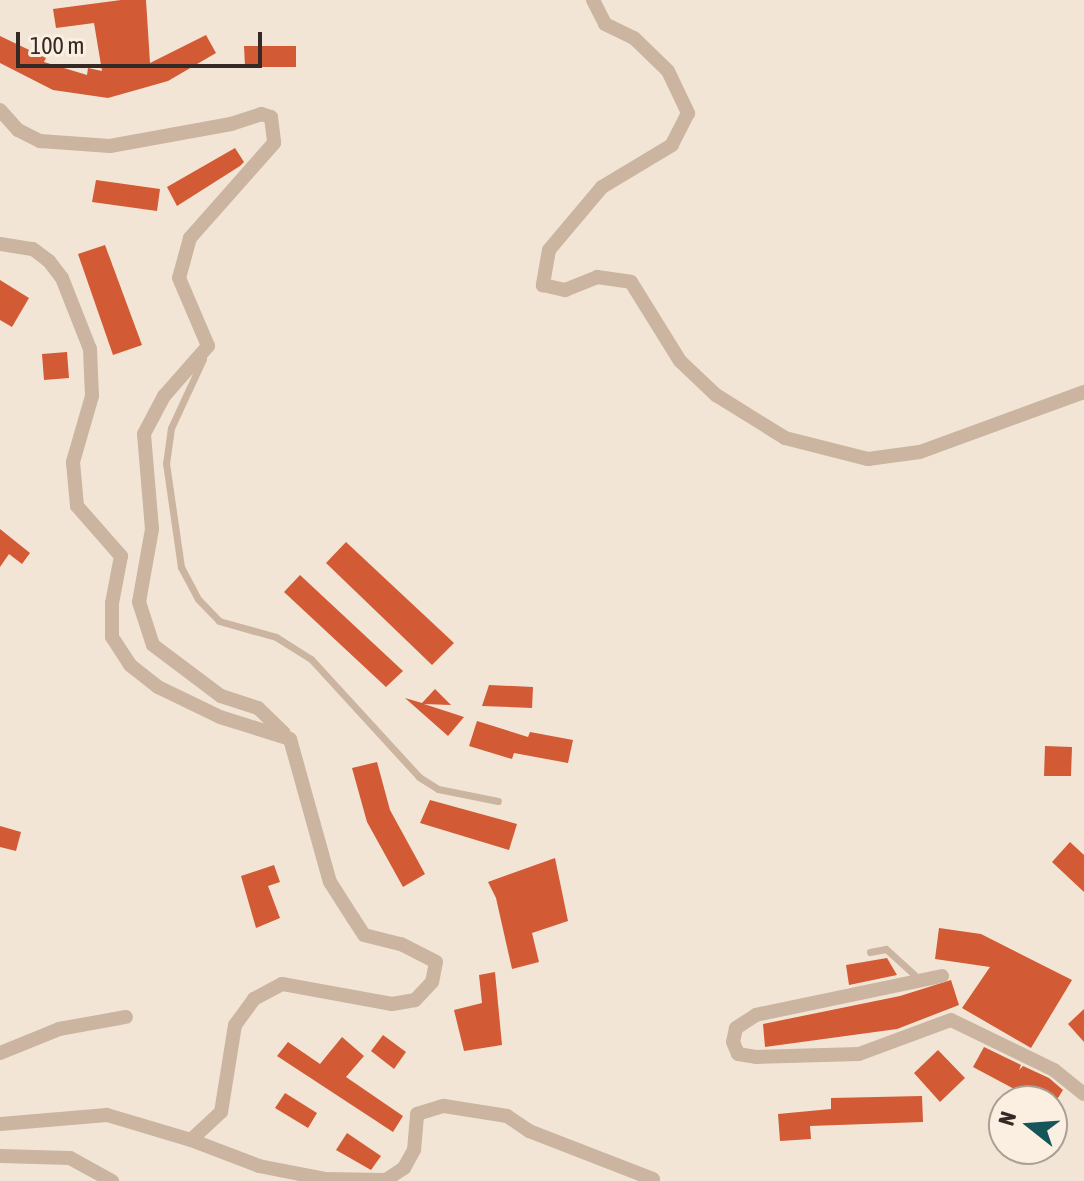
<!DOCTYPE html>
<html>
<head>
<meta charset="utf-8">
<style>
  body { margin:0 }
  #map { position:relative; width:1084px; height:1181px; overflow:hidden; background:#f3e5d5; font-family:"Asap Condensed",sans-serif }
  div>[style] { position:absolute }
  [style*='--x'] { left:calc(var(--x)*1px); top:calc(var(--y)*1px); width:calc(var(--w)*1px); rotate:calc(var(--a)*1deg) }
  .building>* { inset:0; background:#d25a34 }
  .lane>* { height:7px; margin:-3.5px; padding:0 3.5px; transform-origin:3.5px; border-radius:3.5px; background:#cbb4a0 }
  .street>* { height:14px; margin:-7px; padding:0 7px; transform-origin:7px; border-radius:7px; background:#cbb4a0 }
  span { translate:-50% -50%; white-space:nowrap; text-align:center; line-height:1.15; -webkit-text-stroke:8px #fbefe1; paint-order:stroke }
  .north { position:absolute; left:988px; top:1085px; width:80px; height:80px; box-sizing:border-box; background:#fbefe1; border:2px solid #aba095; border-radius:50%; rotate:287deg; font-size:22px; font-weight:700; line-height:32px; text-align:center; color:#342924 }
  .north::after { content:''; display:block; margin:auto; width:28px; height:36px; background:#165559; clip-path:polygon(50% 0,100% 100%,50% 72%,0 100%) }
  .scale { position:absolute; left:16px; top:32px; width:246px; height:36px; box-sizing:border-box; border:4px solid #342924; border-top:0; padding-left:10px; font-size:24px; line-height:28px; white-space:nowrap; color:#342924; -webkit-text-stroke:6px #fbefe1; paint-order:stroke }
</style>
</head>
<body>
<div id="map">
  <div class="building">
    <i style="clip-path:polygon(121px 0,146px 0,150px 63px,206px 35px,216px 53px,168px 81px,108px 98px,53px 90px,0 63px,0 36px,46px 58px,44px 62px,87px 75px,88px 68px,102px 71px,94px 23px,56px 28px,53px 9px)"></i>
    <i style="clip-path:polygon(244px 46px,296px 46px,296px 67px,245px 67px)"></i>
    <i style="clip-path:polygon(235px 148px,244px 162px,240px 166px,177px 206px,167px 187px)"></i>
    <i style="clip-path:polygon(96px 180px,160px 189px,157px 211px,92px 202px)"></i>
    <i style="clip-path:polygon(105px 245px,142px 345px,113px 355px,78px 254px)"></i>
    <i style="clip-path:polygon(0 280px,29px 298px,12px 327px,0 320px)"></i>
    <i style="clip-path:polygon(67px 352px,69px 378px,44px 380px,42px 354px)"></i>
    <i style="clip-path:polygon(0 529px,30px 553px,22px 564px,9px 554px,0 567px)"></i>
    <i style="clip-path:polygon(346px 542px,454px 643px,432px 665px,326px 563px)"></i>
    <i style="clip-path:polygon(300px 575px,403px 671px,386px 687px,284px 592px)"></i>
    <i style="clip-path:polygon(489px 685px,533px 687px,532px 708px,482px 706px)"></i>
    <i style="clip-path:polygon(435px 689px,451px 705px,424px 704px,464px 717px,448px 736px,405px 698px,422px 703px)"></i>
    <i style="clip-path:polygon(477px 721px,528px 737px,530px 732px,573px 740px,568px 763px,514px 753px,512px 759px,469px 746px)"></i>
    <i style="clip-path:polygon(1045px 746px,1072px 747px,1071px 776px,1044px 776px)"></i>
    <i style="clip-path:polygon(377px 762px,390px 810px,425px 874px,403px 887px,367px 822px,352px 768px)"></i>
    <i style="clip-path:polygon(430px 800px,517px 824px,509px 850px,420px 823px)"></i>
    <i style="clip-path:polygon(0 826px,21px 832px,16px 851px,0 847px)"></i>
    <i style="clip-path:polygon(1070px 842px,1084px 855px,1084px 892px,1052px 862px)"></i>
    <i style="clip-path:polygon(555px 858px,568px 921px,532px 933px,539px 962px,512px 969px,496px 898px,488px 882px)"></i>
    <i style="clip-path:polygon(274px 865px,280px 882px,268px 886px,280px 918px,256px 928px,241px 876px)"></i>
    <i style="clip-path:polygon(939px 928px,981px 934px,1072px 980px,1031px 1048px,962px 1008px,990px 967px,935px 959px)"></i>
    <i style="clip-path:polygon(887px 958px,897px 975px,849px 985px,846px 965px)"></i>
    <i style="clip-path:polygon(495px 972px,502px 1045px,464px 1051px,454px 1010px,482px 1003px,479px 975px)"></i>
    <i style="clip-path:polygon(951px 980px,959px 1005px,897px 1029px,765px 1047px,763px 1024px,900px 996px)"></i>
    <i style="clip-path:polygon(1084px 1009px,1084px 1042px,1068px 1024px)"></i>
    <i style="clip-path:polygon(383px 1035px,406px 1052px,394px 1069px,371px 1051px)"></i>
    <i style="clip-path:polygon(342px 1037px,364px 1056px,346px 1077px,403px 1116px,393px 1132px,277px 1056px,288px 1042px,320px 1064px)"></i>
    <i style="clip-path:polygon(984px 1047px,1021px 1065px,1019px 1070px,1023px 1066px,1049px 1078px,1063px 1090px,1056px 1101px,1037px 1101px,973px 1067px)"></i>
    <i style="clip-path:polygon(938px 1050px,965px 1078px,940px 1102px,914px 1073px)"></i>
    <i style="clip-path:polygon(285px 1093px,317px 1113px,308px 1128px,275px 1108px)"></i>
    <i style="clip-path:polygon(922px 1096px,923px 1122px,810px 1126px,811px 1139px,780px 1141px,778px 1114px,831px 1109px,831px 1098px)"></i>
    <i style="clip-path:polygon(347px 1133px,381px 1156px,371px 1170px,336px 1150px)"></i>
  </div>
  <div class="lane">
    <i style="--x:203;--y:359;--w:76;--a:114.9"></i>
    <i style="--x:171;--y:428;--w:35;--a:98"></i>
    <i style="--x:166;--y:463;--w:105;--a:81.8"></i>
    <i style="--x:181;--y:567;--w:36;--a:62"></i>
    <i style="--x:198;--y:599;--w:30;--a:46"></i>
    <i style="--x:219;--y:621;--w:59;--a:15.7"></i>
    <i style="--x:276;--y:637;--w:41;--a:32.2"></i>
    <i style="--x:311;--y:659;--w:160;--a:47.5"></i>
    <i style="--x:419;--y:777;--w:22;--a:32"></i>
    <i style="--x:438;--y:789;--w:61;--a:11.3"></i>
    <i style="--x:870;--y:952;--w:16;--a:-11"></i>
    <i style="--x:886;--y:949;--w:45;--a:42.3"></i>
  </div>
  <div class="street">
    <i style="--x:593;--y:0;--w:27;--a:63"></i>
    <i style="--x:605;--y:24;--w:32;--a:26"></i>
    <i style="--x:634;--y:38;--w:47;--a:44.1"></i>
    <i style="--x:668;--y:71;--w:47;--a:64.5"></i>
    <i style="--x:688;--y:113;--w:36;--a:117"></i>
    <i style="--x:672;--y:145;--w:82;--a:149"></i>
    <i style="--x:602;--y:187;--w:82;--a:130.1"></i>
    <i style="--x:549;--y:250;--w:36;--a:100"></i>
    <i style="--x:543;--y:285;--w:23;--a:13"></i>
    <i style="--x:565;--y:290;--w:35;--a:-22"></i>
    <i style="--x:597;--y:277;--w:34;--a:8"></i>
    <i style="--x:631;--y:282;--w:93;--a:58.2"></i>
    <i style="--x:680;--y:361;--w:50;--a:43.4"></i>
    <i style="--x:716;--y:395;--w:81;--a:31.9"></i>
    <i style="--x:785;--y:438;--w:86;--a:14.2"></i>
    <i style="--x:868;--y:459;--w:52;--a:-7.7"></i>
    <i style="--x:920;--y:452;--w:175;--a:-20.1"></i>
    <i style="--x:0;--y:110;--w:27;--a:48"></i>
    <i style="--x:18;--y:130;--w:25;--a:27"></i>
    <i style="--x:40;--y:141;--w:70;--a:4.1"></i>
    <i style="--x:110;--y:146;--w:123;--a:-10.3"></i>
    <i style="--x:231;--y:124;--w:32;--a:-18"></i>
    <i style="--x:261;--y:114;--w:10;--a:17"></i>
    <i style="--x:271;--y:117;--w:26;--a:83"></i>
    <i style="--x:274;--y:143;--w:127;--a:131.5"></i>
    <i style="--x:190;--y:238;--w:41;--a:105.4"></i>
    <i style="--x:179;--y:278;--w:74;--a:66.9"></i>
    <i style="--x:208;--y:346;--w:67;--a:131.3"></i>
    <i style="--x:164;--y:396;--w:43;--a:117.8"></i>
    <i style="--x:144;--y:434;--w:95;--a:85.2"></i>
    <i style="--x:152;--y:529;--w:74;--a:100.1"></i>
    <i style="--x:139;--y:602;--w:45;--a:72"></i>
    <i style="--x:153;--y:645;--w:85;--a:36.9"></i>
    <i style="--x:221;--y:696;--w:39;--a:18"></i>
    <i style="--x:258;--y:708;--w:36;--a:44"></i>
    <i style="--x:0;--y:244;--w:33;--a:9"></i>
    <i style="--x:33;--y:249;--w:20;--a:37"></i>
    <i style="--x:49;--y:261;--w:21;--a:53"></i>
    <i style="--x:62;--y:278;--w:76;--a:68.5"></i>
    <i style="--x:90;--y:349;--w:47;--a:87.6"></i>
    <i style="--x:92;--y:396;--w:69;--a:106.1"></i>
    <i style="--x:73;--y:462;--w:44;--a:84.8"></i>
    <i style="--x:77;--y:506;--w:67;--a:48.7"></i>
    <i style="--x:121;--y:556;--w:48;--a:100.8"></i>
    <i style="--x:112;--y:603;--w:34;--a:90"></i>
    <i style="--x:112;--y:637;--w:33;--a:57"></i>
    <i style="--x:130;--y:665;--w:36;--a:38"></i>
    <i style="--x:158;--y:687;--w:69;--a:25.8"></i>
    <i style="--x:220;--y:717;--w:73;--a:17.4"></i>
    <i style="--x:290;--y:739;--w:148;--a:74.4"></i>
    <i style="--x:330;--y:882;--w:43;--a:57.4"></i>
    <i style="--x:353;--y:918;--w:20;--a:57"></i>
    <i style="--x:364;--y:935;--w:38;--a:14"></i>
    <i style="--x:401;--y:944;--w:39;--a:27"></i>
    <i style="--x:436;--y:962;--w:20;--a:101"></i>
    <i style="--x:432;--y:982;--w:25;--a:133"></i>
    <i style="--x:415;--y:1000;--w:23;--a:170"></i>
    <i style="--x:392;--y:1004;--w:112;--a:-169.7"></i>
    <i style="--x:282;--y:984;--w:32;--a:152"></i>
    <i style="--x:254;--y:999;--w:32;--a:126"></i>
    <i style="--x:235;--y:1025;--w:88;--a:99.1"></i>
    <i style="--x:221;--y:1112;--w:41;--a:137"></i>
    <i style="--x:191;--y:1140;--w:88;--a:-163.4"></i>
    <i style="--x:107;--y:1115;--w:107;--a:175.2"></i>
    <i style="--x:942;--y:976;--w:190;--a:168.2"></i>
    <i style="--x:756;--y:1015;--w:24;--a:147"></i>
    <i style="--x:736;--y:1028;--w:14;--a:102"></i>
    <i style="--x:733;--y:1042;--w:13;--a:67"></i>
    <i style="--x:738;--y:1054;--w:18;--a:9"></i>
    <i style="--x:756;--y:1057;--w:103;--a:-1.7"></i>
    <i style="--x:859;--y:1054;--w:98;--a:-20.3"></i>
    <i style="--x:951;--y:1020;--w:114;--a:25.9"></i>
    <i style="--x:1054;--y:1070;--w:38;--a:39"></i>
    <i style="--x:0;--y:1053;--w:64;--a:-22.1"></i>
    <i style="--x:59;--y:1029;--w:68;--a:-10.2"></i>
    <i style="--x:191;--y:1140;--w:73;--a:20.9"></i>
    <i style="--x:259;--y:1166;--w:67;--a:11.1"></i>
    <i style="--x:325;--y:1179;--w:61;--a:0.9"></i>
    <i style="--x:386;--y:1180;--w:22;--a:-34"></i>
    <i style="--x:404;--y:1168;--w:21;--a:-61"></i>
    <i style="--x:414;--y:1150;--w:36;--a:-85"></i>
    <i style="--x:417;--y:1114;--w:28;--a:-17"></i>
    <i style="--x:444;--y:1106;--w:64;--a:9"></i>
    <i style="--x:507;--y:1116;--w:27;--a:34"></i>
    <i style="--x:529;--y:1131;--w:133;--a:21.2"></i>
    <i style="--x:0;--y:1156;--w:70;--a:1.6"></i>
    <i style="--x:70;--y:1158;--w:48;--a:28.7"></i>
  </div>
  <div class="north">N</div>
  <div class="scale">100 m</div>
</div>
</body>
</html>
